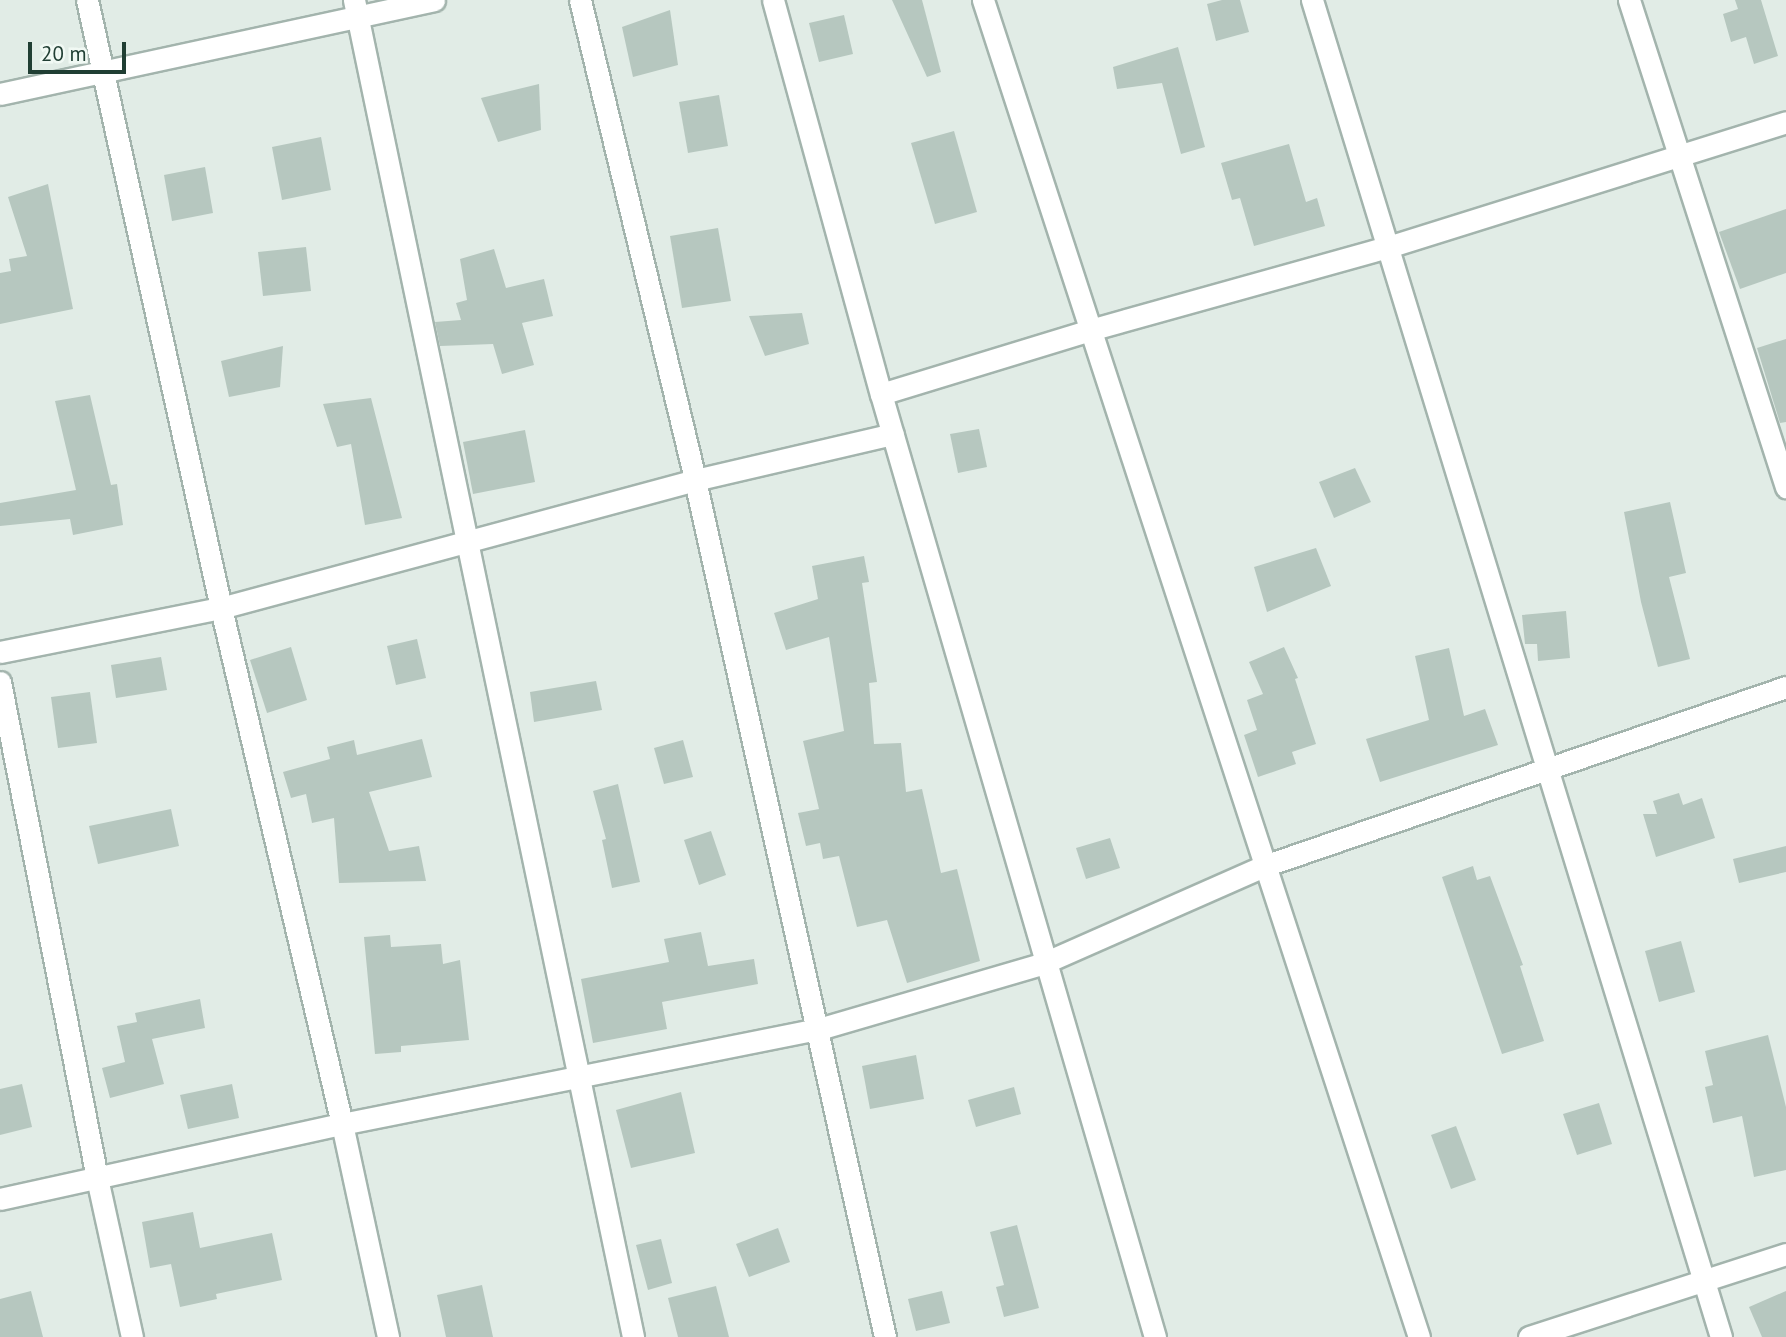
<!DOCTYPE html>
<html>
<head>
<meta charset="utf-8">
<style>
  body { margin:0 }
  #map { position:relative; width:1786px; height:1337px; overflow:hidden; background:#e1ece6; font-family:"PT Sans",sans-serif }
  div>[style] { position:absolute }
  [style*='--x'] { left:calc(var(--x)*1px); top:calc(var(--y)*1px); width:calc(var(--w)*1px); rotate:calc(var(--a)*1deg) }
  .building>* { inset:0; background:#b6c7bf }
  .roads { filter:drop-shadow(2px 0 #a3b4ad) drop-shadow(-2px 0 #a3b4ad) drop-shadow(0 2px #a3b4ad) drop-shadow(0 -2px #a3b4ad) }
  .minor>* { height:21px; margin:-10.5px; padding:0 10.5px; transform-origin:10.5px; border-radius:10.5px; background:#fff }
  span { translate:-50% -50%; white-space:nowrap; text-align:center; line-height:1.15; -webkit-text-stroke:7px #f1f9f4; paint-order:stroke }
  .scale { position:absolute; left:28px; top:42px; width:98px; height:32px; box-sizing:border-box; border:4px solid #203e33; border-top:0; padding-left:9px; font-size:21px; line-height:24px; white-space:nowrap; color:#203e33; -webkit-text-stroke:5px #f1f9f4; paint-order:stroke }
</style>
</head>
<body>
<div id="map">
  <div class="building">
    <i style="clip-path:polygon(892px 0,922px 0,941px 72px,927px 77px)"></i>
    <i style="clip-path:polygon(1222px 0,1240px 0,1249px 32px,1216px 41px,1207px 4px)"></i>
    <i style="clip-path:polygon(1735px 0,1761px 0,1778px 56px,1754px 64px,1746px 37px,1731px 42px,1723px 14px,1738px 9px)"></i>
    <i style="clip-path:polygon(670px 10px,678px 65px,633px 77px,622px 27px)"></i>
    <i style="clip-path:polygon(844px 15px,853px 54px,819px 62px,809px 23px)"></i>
    <i style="clip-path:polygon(1178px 47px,1205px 147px,1181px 154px,1162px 83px,1117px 89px,1113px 67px)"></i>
    <i style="clip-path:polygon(539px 84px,541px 130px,498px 142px,481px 98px)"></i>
    <i style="clip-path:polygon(719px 95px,728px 146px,688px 153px,679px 102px)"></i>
    <i style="clip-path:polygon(954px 131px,977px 212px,935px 224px,911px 143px)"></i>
    <i style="clip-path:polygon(321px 137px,331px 190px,282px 200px,272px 147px)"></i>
    <i style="clip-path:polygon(1289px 144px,1306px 202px,1317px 198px,1325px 226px,1254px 246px,1240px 198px,1232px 200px,1221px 163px)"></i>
    <i style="clip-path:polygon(205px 167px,213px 213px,172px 221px,164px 175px)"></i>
    <i style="clip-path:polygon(48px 184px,73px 309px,0 324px,0 273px,11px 271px,9px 259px,27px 256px,8px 197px)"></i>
    <i style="clip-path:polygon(1786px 209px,1786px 273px,1740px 289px,1719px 232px)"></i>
    <i style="clip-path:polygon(718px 228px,731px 301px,682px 308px,670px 236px)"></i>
    <i style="clip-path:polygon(306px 247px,311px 291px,263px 296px,258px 252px)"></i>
    <i style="clip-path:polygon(494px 249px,506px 288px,544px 279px,553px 316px,522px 323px,534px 365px,502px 374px,493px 344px,440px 346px,435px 322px,461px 320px,456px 303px,467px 300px,460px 259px)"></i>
    <i style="clip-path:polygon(802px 313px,809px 344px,765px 356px,749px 316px)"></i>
    <i style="clip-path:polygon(1786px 339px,1786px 422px,1780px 423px,1757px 348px)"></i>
    <i style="clip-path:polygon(283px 346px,280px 387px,229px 397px,221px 361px)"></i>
    <i style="clip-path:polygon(90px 395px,111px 485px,117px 484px,123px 525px,73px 535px,70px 519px,0 526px,0 503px,76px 490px,55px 401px)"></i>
    <i style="clip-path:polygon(371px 398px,402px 518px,365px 525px,351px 444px,337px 447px,323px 404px)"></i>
    <i style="clip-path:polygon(979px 429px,987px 467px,958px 473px,950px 434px)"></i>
    <i style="clip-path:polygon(525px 430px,535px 482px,473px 494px,463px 442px)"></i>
    <i style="clip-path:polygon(1355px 468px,1371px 502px,1334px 518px,1319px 482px)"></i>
    <i style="clip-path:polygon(1670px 502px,1686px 573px,1669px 577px,1690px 659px,1658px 667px,1641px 602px,1624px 512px)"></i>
    <i style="clip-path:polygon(1316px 548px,1331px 586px,1267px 612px,1254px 567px)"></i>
    <i style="clip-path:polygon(864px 556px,869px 582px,862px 583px,877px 682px,869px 683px,874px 744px,901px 743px,906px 792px,922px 789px,941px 873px,957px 869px,980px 961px,907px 983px,887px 920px,857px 927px,839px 856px,823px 859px,820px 843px,806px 846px,798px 813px,819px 809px,803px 741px,844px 731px,829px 637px,786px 650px,774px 613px,818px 599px,812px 566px)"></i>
    <i style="clip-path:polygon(1566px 611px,1570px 658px,1538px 661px,1537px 644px,1525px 644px,1522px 615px)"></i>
    <i style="clip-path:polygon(417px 639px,426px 678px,396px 685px,387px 646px)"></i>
    <i style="clip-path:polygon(291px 647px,307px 700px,267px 713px,250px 660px)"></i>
    <i style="clip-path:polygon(1284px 647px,1298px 678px,1295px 679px,1316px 744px,1292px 752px,1296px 764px,1258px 777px,1244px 735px,1257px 730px,1247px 700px,1263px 694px,1249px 662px)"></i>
    <i style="clip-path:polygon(1449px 648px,1464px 716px,1485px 709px,1498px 745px,1380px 782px,1366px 739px,1429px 720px,1415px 656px)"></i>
    <i style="clip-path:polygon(161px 657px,167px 690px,116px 698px,111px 665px)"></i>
    <i style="clip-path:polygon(596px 681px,602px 710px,534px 722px,530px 692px)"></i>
    <i style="clip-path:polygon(90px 692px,97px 743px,58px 748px,51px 697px)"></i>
    <i style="clip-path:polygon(422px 739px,432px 777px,369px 792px,389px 851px,419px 846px,426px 881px,339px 883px,334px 818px,312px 823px,306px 794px,291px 798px,283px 772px,330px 759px,327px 747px,354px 740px,357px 755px)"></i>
    <i style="clip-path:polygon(683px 740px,693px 777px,664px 784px,654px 748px)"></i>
    <i style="clip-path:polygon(618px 784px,640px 882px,612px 888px,602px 840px,606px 839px,593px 791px)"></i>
    <i style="clip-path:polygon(1679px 793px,1683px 805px,1702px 798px,1715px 838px,1656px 857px,1643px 814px,1657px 814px,1653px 801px)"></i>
    <i style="clip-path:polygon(171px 809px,179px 846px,98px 864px,89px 826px)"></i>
    <i style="clip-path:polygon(711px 831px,726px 875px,699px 885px,684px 840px)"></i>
    <i style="clip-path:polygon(1110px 838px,1120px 868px,1086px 879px,1076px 848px)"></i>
    <i style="clip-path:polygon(1786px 846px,1786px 872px,1739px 883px,1733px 859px)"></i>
    <i style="clip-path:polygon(1473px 866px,1477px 880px,1490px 876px,1523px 965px,1520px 966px,1544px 1041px,1502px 1054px,1442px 877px)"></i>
    <i style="clip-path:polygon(701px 932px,708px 966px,754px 959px,758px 984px,662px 1002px,667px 1029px,593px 1043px,581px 979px,669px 962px,664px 939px)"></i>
    <i style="clip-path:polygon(390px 935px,391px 947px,441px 944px,443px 964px,460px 960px,469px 1040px,401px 1046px,401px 1052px,375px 1054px,364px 937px)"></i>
    <i style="clip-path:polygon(1681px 941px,1695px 992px,1659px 1002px,1645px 951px)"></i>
    <i style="clip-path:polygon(200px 999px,205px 1028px,152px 1039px,164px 1084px,110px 1098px,102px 1068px,125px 1062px,117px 1026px,137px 1022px,135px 1013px)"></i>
    <i style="clip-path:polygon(1768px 1035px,1786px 1107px,1786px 1170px,1754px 1177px,1742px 1116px,1713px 1123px,1705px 1087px,1713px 1085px,1705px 1051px)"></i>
    <i style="clip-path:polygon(916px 1055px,924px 1099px,870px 1109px,862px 1066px)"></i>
    <i style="clip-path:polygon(22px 1084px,32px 1127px,0 1135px,0 1089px)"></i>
    <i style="clip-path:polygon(232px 1084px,239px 1118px,188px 1129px,180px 1095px)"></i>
    <i style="clip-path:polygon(1014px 1087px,1021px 1114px,976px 1127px,968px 1100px)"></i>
    <i style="clip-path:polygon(681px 1092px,695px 1153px,631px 1168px,616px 1110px)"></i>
    <i style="clip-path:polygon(1599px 1103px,1612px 1144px,1577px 1155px,1563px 1114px)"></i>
    <i style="clip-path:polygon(1456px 1126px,1476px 1180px,1451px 1189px,1431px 1135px)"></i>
    <i style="clip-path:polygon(193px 1212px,200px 1248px,272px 1233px,282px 1280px,216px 1294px,217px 1299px,180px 1307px,171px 1264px,150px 1268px,142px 1222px)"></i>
    <i style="clip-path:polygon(1017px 1225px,1039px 1308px,1004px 1317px,996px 1287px,1004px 1285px,990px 1232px)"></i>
    <i style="clip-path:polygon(778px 1228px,790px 1262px,749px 1277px,736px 1244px)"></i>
    <i style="clip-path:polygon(661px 1239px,672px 1283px,648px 1290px,636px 1245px)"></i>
    <i style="clip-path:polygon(482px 1285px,493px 1337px,446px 1337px,437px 1295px)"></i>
    <i style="clip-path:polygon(716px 1286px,729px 1337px,678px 1337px,668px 1298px)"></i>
    <i style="clip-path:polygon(31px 1291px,43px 1337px,0 1337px,0 1299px)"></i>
    <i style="clip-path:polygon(942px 1291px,950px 1323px,916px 1331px,908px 1299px)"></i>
    <i style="clip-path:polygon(1786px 1291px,1786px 1337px,1762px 1337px,1749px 1307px)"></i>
  </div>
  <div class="roads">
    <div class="minor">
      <i style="--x:87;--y:0;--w:623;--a:77.57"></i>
      <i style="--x:221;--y:608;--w:530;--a:76.8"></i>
      <i style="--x:342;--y:1124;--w:218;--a:77.8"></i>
      <i style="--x:354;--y:0;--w:1366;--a:78.21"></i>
      <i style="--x:580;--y:0;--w:494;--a:76.5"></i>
      <i style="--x:695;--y:480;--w:878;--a:77.5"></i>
      <i style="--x:773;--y:0;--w:409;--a:74.7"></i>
      <i style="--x:881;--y:394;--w:982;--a:73.8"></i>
      <i style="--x:983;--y:0;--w:1406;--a:71.94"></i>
      <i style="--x:1312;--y:0;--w:1398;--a:72.99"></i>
      <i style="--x:1629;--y:0;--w:512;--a:72.13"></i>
      <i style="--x:0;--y:94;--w:444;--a:-12.2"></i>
      <i style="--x:881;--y:394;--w:219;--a:-17"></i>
      <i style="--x:1090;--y:330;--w:309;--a:-15.6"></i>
      <i style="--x:1388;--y:247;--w:417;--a:-17.4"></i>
      <i style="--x:0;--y:652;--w:225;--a:-11.3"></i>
      <i style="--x:221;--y:608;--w:491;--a:-15.1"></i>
      <i style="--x:695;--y:480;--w:203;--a:-13.1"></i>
      <i style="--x:0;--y:682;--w:505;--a:78.93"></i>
      <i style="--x:97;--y:1178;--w:163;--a:77.6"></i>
      <i style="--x:0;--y:1199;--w:350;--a:-12.4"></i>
      <i style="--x:342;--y:1124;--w:486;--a:-11.3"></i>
      <i style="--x:819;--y:1029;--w:234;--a:-16.3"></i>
      <i style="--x:1044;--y:963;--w:240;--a:-23.8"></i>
      <i style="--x:1264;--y:866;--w:552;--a:-18.93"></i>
      <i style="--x:1529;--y:1337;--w:270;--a:-17.9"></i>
    </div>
  </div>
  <div class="scale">20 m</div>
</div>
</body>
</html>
